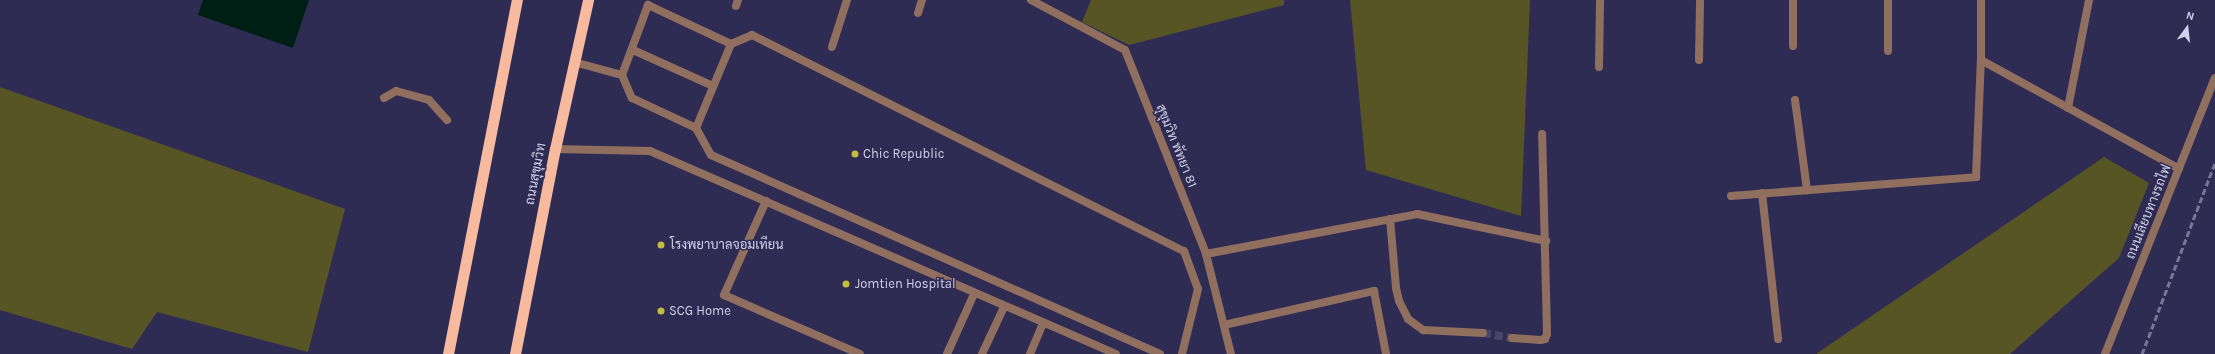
<!DOCTYPE html>
<html>
<head>
<meta charset="utf-8">
<style>
  body { margin:0 }
  #map { position:relative; width:2215px; height:354px; overflow:hidden; background:#2f2c54; font-family:Karla,Sarabun,sans-serif }
  div>[style] { position:absolute }
  [style*='--x'] { left:calc(var(--x)*1px); top:calc(var(--y)*1px); width:calc(var(--w)*1px); rotate:calc(var(--a)*1deg) }
  .green>* { inset:0; background:#585524 }
  .water>* { inset:0; background:#001f14 }
  .minor-tunnel>* { height:8px; margin-top:-4px; transform-origin:0; background:repeating-linear-gradient(90deg,#47456a 0 8px,transparent 0 12px) }
  .service>* { height:8px; margin:-4px; padding:0 4px; transform-origin:4px; border-radius:4px; background:#916f5f }
  .minor>* { height:8px; margin:-4px; padding:0 4px; transform-origin:4px; border-radius:4px; background:#916f5f }
  .tertiary>* { height:8px; margin:-4px; padding:0 4px; transform-origin:4px; border-radius:4px; background:#916f5f }
  .trunk>* { height:11px; margin:-5.5px; padding:0 5.5px; transform-origin:5.5px; border-radius:5.5px; background:#f7ba9e }
  .rail>* { height:3px; margin-top:-1.5px; transform-origin:0; background:repeating-linear-gradient(90deg,#787698 0 6px,transparent 0 9px) }
  .dots>* { width:11px; height:11px; translate:-50% -50%; box-sizing:border-box; border:2px solid #2f2c54; border-radius:50% }
  span { translate:-50% -50%; white-space:nowrap; text-align:center; line-height:1.15; -webkit-text-stroke:3px #2f2c54; paint-order:stroke }
  .street-label { font-size:13px; color:#d1d1ea }
  .poi-label { font-size:13px; color:#d1d1ea }
  .left { translate:0 -50%; text-align:left }
  .north { position:absolute; left:2167px; top:8px; width:40px; height:40px; -webkit-text-stroke:3px #2f2c54; paint-order:stroke; rotate:15deg; font-size:11px; font-weight:700; line-height:16px; text-align:center; color:#d1d1ea }
  .north::after { content:''; display:block; margin:auto; width:14px; height:18px; background:#d1d1ea; clip-path:polygon(50% 0,100% 100%,50% 72%,0 100%) }
</style>
</head>
<body>
<div id="map">
  <div class="green">
    <i style="clip-path:polygon(1091px 0,1284px 0,1284px 5px,1129px 45px,1082px 22px)"></i>
    <i style="clip-path:polygon(1350px 0,1530px 0,1521px 216px,1366px 170px)"></i>
    <i style="clip-path:polygon(0 87px,345px 209px,308px 352px,157px 312px,132px 349px,0 310px)"></i>
    <i style="clip-path:polygon(2104px 157px,2149px 183px,2119px 258px,2010px 354px,1816px 354px)"></i>
  </div>
  <div class="water">
    <i style="clip-path:polygon(203px 0,309px 0,293px 48px,198px 15px)"></i>
  </div>
  <div class="minor-tunnel">
    <i style="--x:1483;--y:333;--w:29;--a:10"></i>
  </div>
  <div class="service">
    <i style="--x:731;--y:44;--w:23;--a:-23"></i>
    <i style="--x:752;--y:35;--w:483;--a:26.6"></i>
    <i style="--x:1184;--y:251;--w:40;--a:69.8"></i>
    <i style="--x:1198;--y:289;--w:67;--a:103.8"></i>
    <i style="--x:633;--y:50;--w:88;--a:24.2"></i>
    <i style="--x:574;--y:62;--w:50;--a:15.2"></i>
    <i style="--x:622;--y:75;--w:75;--a:-69.6"></i>
    <i style="--x:648;--y:5;--w:92;--a:25.2"></i>
    <i style="--x:731;--y:44;--w:91;--a:112.6"></i>
    <i style="--x:622;--y:75;--w:25;--a:67"></i>
    <i style="--x:632;--y:98;--w:71;--a:25.1"></i>
    <i style="--x:696;--y:128;--w:31;--a:61"></i>
    <i style="--x:711;--y:155;--w:491;--a:23.9"></i>
    <i style="--x:384;--y:98;--w:14;--a:-30"></i>
    <i style="--x:396;--y:91;--w:34;--a:15"></i>
    <i style="--x:429;--y:100;--w:27;--a:48"></i>
    <i style="--x:555;--y:149;--w:95;--a:1.2"></i>
    <i style="--x:650;--y:151;--w:508;--a:23.54"></i>
    <i style="--x:766;--y:201;--w:103;--a:114.1"></i>
    <i style="--x:724;--y:295;--w:148;--a:23.5"></i>
    <i style="--x:1224;--y:325;--w:154;--a:-12.8"></i>
    <i style="--x:1374;--y:291;--w:64;--a:79.2"></i>
    <i style="--x:947;--y:354;--w:66;--a:-65.8"></i>
    <i style="--x:982;--y:354;--w:52;--a:-64.9"></i>
    <i style="--x:1030;--y:354;--w:34;--a:-67"></i>
  </div>
  <div class="minor">
    <i style="--x:1031;--y:0;--w:106;--a:28"></i>
    <i style="--x:1125;--y:50;--w:219;--a:68.3"></i>
    <i style="--x:1206;--y:254;--w:103;--a:76"></i>
    <i style="--x:1888;--y:0;--w:51;--a:90"></i>
    <i style="--x:736;--y:6;--w:6;--a:-72"></i>
    <i style="--x:918;--y:13;--w:14;--a:-73"></i>
    <i style="--x:1793;--y:46;--w:46;--a:-90"></i>
    <i style="--x:832;--y:47;--w:49;--a:-72.3"></i>
    <i style="--x:1699;--y:60;--w:60;--a:-89"></i>
    <i style="--x:1981;--y:60;--w:226;--a:28.8"></i>
    <i style="--x:1599;--y:67;--w:67;--a:-89.1"></i>
    <i style="--x:1795;--y:100;--w:91;--a:82.4"></i>
    <i style="--x:2068;--y:108;--w:110;--a:-79"></i>
    <i style="--x:1762;--y:193;--w:147;--a:83.7"></i>
    <i style="--x:1731;--y:196;--w:246;--a:-4.4"></i>
    <i style="--x:1976;--y:177;--w:117;--a:-87.6"></i>
    <i style="--x:1981;--y:60;--w:60;--a:-90"></i>
    <i style="--x:1390;--y:219;--w:69;--a:85"></i>
    <i style="--x:1396;--y:288;--w:13;--a:77"></i>
    <i style="--x:1399;--y:301;--w:20;--a:63"></i>
    <i style="--x:1408;--y:319;--w:19;--a:36"></i>
    <i style="--x:1423;--y:330;--w:60;--a:2.9"></i>
    <i style="--x:1206;--y:254;--w:215;--a:-10.7"></i>
    <i style="--x:1417;--y:214;--w:132;--a:11.8"></i>
    <i style="--x:1512;--y:338;--w:28;--a:4"></i>
    <i style="--x:1540;--y:340;--w:5;--a:-11"></i>
    <i style="--x:1545;--y:339;--w:5;--a:-68"></i>
    <i style="--x:1547;--y:334;--w:200;--a:-91.4"></i>
  </div>
  <div class="tertiary">
    <i style="--x:2105;--y:354;--w:297;--a:-68.3"></i>
  </div>
  <div class="trunk">
    <i style="--x:448;--y:354;--w:361;--a:-79"></i>
    <i style="--x:515;--y:354;--w:209;--a:-79"></i>
    <i style="--x:555;--y:149;--w:153;--a:-77.5"></i>
  </div>
  <div class="rail">
    <i style="--x:2142;--y:354;--w:204;--a:-69.1"></i>
  </div>
  <div class="dots">
    <i style="left:855px;top:154px;background:#c4bc3d"></i>
    <i style="left:661px;top:245px;background:#c4bc3d"></i>
    <i style="left:846px;top:284px;background:#c4bc3d"></i>
    <i style="left:661px;top:311px;background:#c4bc3d"></i>
  </div>
  <div class="street-label">
    <span style="left:1176px;top:146px;rotate:68deg">สุขุมวิท พัทยา 81</span>
    <span style="left:536px;top:174px;rotate:-79deg">ถนนสุขุมวิท</span>
    <span style="left:2149px;top:212px;rotate:-68deg">ถนนเลียบทางรถไฟ</span>
  </div>
  <div class="poi-label">
    <span class="left" style="left:863px;top:154px">Chic Republic</span>
    <span class="left" style="left:670px;top:245px">โรงพยาบาลจอมเทียน</span>
    <span class="left" style="left:855px;top:284px">Jomtien Hospital</span>
    <span class="left" style="left:669px;top:311px">SCG Home</span>
  </div>
  <div class="north">N</div>
</div>
</body>
</html>
